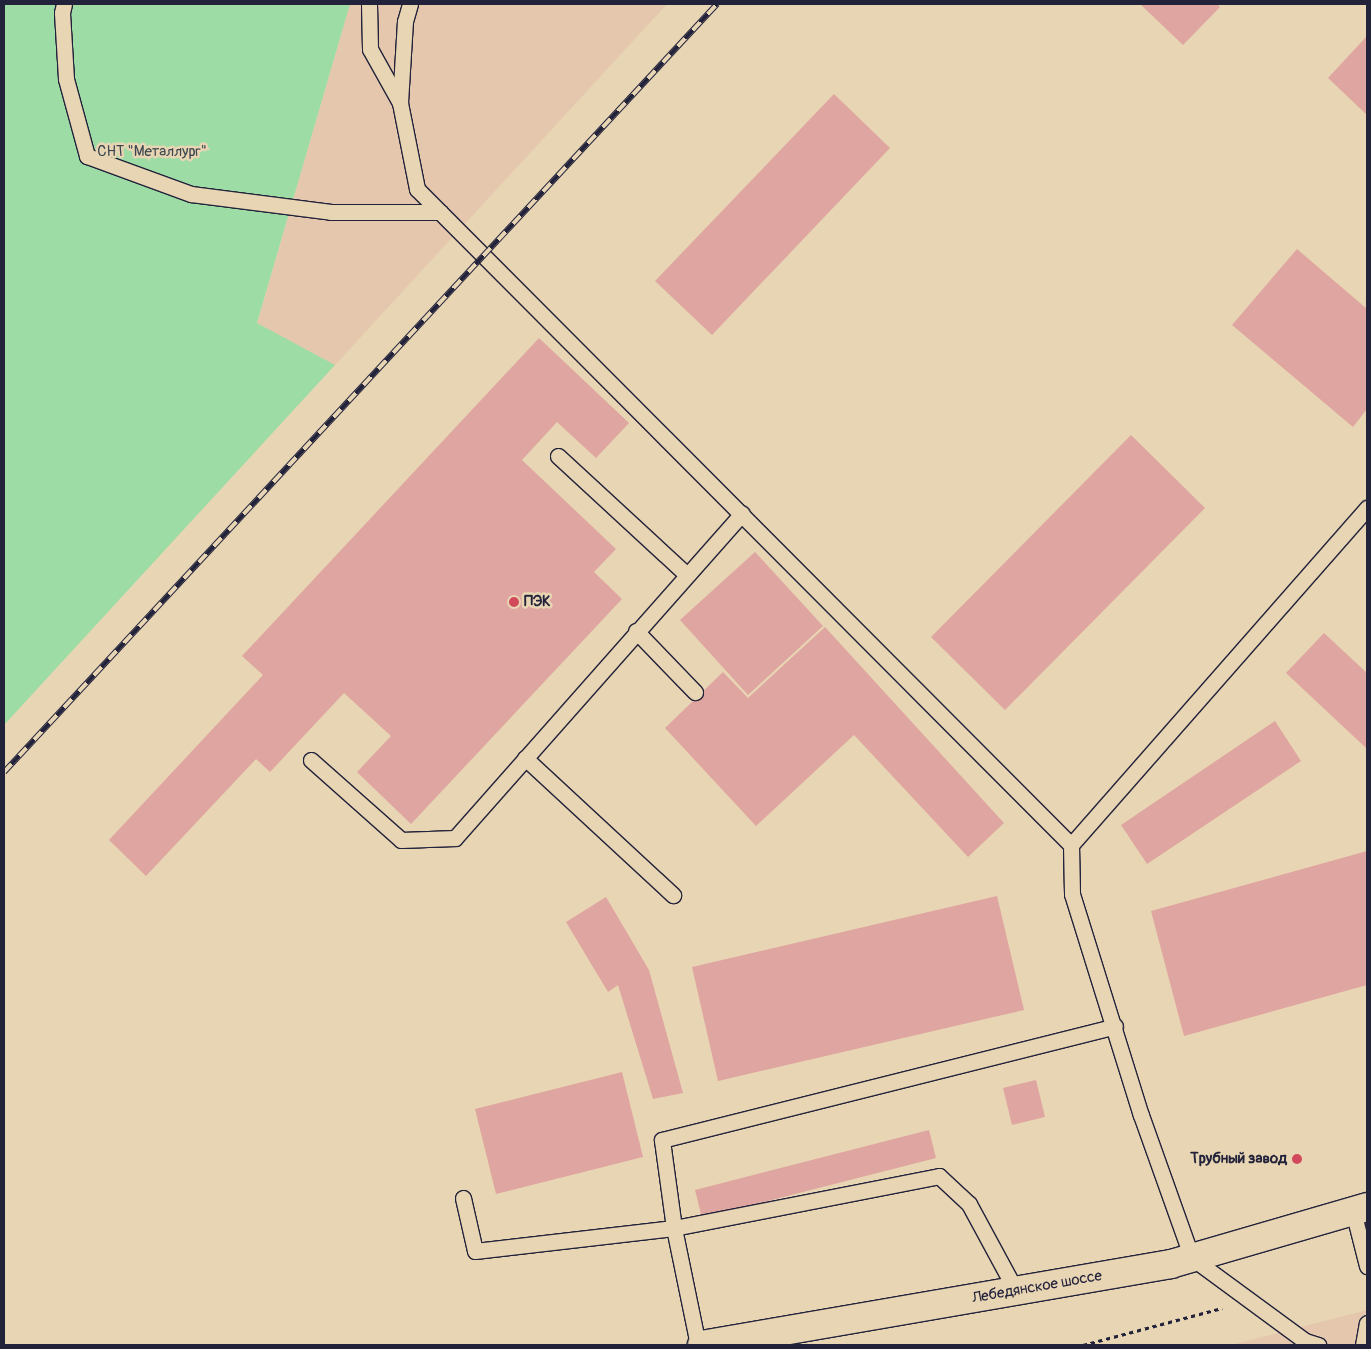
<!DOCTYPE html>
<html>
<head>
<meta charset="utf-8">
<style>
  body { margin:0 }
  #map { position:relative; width:1371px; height:1349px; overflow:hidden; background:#e8d5b3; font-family:Pangolin,sans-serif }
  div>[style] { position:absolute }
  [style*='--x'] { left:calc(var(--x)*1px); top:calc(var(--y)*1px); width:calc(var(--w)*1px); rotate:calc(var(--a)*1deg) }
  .built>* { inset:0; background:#e5c7ae }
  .green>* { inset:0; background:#9ddca5 }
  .building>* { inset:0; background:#dfa5a1 }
  .path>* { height:3px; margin-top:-1.5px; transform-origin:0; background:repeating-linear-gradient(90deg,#22223b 0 4px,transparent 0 8px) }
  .roads { filter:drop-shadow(1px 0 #22223b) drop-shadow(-1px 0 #22223b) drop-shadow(0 1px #22223b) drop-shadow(0 -1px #22223b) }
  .lane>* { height:15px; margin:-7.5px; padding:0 7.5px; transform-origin:7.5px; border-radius:7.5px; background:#e8d5b3 }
  .primary>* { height:28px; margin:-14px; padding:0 14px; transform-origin:14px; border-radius:14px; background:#e8d5b3 }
  .rail>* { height:5.5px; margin-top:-2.75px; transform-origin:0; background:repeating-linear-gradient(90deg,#e8d5b3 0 11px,#22223b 0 22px); box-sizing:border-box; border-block:1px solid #22223b }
  .dots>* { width:14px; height:14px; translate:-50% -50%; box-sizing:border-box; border:2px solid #e8d5b3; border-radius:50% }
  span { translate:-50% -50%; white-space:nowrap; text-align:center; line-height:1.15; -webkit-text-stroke:5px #e8d5b3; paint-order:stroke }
  .park-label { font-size:15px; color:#3b4750 }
  .poi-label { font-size:15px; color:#22223b; font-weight:700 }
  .left { translate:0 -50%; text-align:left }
  .right { translate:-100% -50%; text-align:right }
  .street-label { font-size:15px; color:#22223b }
  .frame { position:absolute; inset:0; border:5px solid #22223b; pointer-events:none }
</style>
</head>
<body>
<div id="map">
  <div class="built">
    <i style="clip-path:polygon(350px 4px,667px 4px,335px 365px,257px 324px)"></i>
    <i style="clip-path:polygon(1367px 1310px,1367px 1345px,1231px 1345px)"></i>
  </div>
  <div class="green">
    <i style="clip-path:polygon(4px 4px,350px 4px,257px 323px,335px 365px,4px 725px)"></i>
  </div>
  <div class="building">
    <i style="clip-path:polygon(1140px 4px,1217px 4px,1220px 7px,1183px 45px)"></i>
    <i style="clip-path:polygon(1367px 36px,1367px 115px,1328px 78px)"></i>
    <i style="clip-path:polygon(834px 94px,890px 148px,712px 335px,655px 281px)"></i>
    <i style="clip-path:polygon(1297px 249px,1367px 309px,1367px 409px,1353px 427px,1232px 325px)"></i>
    <i style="clip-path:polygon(539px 338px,629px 423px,596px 458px,557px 422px,522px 460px,616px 549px,594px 572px,622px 599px,411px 824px,357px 772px,391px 736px,344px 693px,270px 772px,256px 759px,146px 876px,109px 840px,263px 675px,242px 656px)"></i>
    <i style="clip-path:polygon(1131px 435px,1205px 508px,1005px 710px,931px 637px)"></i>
    <i style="clip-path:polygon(755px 552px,823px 626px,748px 695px,680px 620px)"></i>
    <i style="clip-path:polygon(825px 627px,1004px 823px,968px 857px,854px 735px,756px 826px,665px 728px,723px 672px,748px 698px)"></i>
    <i style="clip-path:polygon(1324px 633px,1367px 673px,1366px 748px,1286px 673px)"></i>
    <i style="clip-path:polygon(1275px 721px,1301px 761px,1147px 864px,1121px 825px)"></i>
    <i style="clip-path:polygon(1367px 851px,1367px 985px,1184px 1036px,1151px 911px)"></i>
    <i style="clip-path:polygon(997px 896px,1024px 1010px,718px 1081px,692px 967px)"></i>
    <i style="clip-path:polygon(606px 897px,649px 970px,683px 1093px,653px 1099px,618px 985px,608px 992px,566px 922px)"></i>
    <i style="clip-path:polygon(622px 1072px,643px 1157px,496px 1194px,475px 1109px)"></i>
    <i style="clip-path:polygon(1036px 1080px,1045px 1117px,1012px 1125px,1003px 1088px)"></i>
    <i style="clip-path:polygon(929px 1130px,936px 1158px,702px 1218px,695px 1190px)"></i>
  </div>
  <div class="path">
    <i style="--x:1083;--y:1345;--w:144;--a:-14.9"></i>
  </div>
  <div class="roads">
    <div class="lane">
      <i style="--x:64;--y:4;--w:9;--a:103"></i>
      <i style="--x:62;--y:13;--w:66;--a:86.5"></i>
      <i style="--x:66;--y:79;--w:80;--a:74.7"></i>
      <i style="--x:87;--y:156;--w:111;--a:20.1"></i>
      <i style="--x:191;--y:194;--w:141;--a:7.3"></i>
      <i style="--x:331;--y:212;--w:109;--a:0"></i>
      <i style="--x:369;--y:4;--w:45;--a:88.7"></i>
      <i style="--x:370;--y:49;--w:62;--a:60.9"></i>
      <i style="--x:410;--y:4;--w:18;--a:106"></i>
      <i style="--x:405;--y:21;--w:82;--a:93.5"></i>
      <i style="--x:400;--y:103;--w:88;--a:78.8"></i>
      <i style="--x:417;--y:189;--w:926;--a:45.09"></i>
      <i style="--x:1071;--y:845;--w:49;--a:88.8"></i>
      <i style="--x:1072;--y:894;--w:232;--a:72.7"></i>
      <i style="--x:1141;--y:1115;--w:152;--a:70.4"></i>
      <i style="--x:1192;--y:1258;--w:140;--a:36.3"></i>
      <i style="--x:1305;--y:1341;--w:14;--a:17"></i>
      <i style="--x:558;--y:456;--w:174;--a:42.7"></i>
      <i style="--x:636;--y:631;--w:85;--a:46"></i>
      <i style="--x:525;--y:758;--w:202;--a:42.8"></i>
      <i style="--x:311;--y:760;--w:120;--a:41.6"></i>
      <i style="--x:401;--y:840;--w:54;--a:-2.1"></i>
      <i style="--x:455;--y:838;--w:433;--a:-48.5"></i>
      <i style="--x:1071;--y:845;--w:449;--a:-48.7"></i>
      <i style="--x:463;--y:1198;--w:54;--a:77.2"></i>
      <i style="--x:475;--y:1251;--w:200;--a:-6.6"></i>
      <i style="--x:674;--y:1228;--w:270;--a:-11.1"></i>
      <i style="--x:939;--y:1176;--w:41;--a:43"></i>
      <i style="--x:969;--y:1204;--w:99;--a:61.6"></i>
      <i style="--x:1353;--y:1211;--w:57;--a:75.7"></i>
      <i style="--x:698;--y:1345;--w:119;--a:-101.6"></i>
      <i style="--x:674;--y:1228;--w:89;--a:-97.8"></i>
      <i style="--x:662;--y:1140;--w:467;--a:-14.1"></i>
      <i style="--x:1363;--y:1345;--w:22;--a:-80"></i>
    </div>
    <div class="primary">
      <i style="--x:702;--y:1345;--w:476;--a:-9.8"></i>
      <i style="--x:1171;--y:1264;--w:204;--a:-16.2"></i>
    </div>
  </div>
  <div class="rail">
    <i style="--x:4;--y:772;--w:1048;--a:-47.13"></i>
  </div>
  <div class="dots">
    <i style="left:514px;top:602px;background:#d1495b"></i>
    <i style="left:1297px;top:1159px;background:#d1495b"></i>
  </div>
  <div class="park-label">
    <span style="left:152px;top:152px">СНТ "Металлург"</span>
  </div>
  <div class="poi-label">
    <span class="left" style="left:524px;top:602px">ПЭК</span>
    <span class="right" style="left:1287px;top:1159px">Трубный завод</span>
  </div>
  <div class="street-label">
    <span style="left:1037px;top:1287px;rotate:-10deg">Лебедянское шоссе</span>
  </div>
  <div class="frame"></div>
</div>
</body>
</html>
